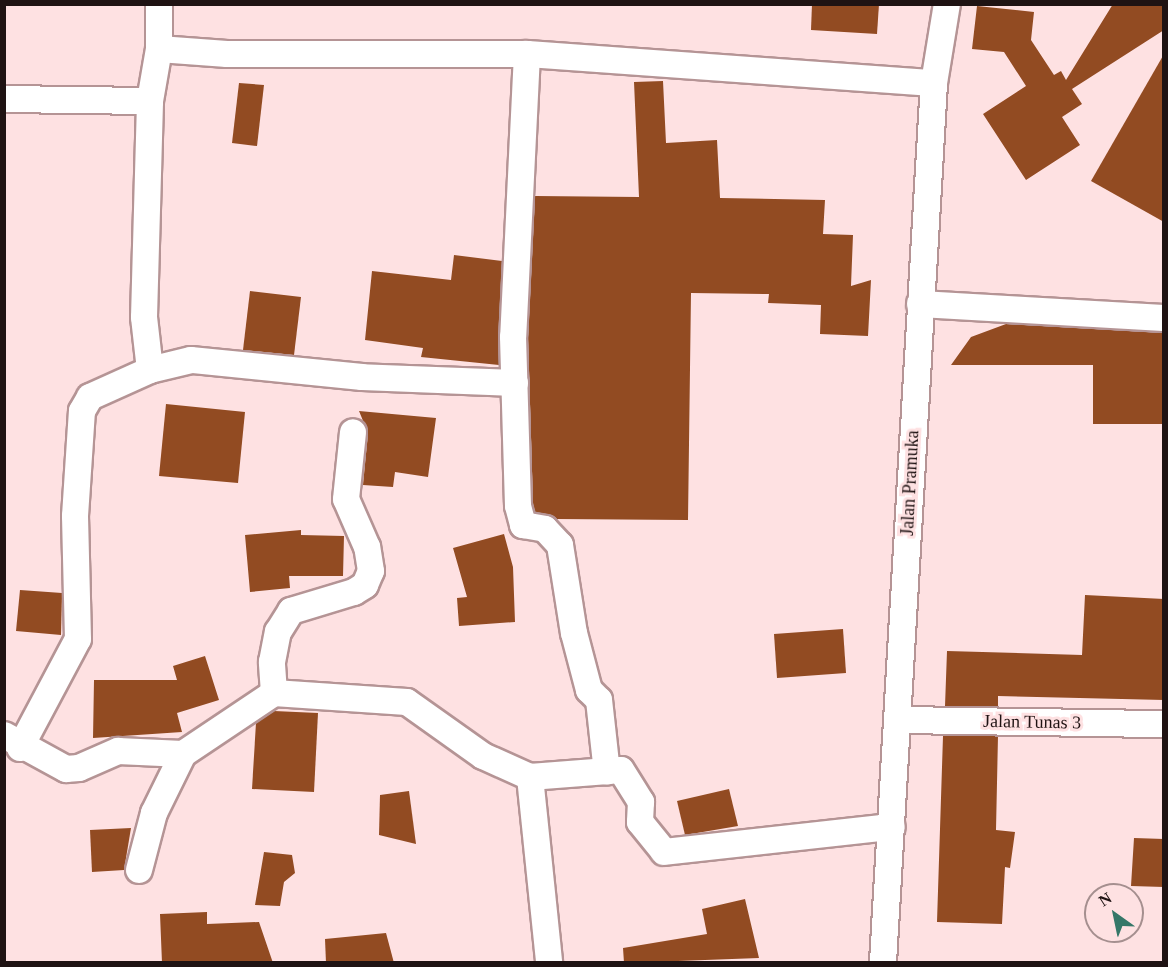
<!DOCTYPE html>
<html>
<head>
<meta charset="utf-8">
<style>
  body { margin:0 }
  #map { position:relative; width:1168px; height:967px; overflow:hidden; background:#fee1e2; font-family:Georgia,serif }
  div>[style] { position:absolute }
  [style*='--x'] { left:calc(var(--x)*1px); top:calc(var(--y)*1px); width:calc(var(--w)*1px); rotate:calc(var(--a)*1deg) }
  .building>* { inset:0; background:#924b22 }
  .roads { filter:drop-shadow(2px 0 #b59495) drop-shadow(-2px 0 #b59495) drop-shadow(0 2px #b59495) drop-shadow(0 -2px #b59495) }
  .street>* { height:26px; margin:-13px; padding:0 13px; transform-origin:13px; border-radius:13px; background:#fff }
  span { translate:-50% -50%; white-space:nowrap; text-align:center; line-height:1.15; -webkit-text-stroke:6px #fee1e2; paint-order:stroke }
  .street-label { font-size:18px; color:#1f1313 }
  .frame { position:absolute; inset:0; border:6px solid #1f1313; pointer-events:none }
  .north { position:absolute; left:1084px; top:883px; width:60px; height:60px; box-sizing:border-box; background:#fee1e2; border:2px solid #a58f8f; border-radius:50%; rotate:327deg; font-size:16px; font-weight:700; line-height:24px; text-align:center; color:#1f1313 }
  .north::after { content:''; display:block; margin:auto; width:21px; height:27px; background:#357768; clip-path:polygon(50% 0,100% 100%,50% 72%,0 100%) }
</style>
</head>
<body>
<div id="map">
  <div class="building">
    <i style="clip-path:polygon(812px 4px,879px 4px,877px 34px,811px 30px)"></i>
    <i style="clip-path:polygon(1113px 4px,1164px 4px,1164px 30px,1072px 89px,1082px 104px,1062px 117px,1080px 145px,1026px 180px,983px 114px,1026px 86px,1004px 52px,972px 49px,977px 6px,1034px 12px,1031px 40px,1054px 75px,1061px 71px,1066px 80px)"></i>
    <i style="clip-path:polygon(1164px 54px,1164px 222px,1091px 181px)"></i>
    <i style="clip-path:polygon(663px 81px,666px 143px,717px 140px,720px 198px,825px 200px,823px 234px,853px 235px,851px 286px,871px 280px,868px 336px,820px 334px,821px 305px,768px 303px,769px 294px,691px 293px,688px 520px,556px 519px,535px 512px,533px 504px,528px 337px,535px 196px,639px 197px,634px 82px)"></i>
    <i style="clip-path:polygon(239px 83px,264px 85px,257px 146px,232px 143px)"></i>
    <i style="clip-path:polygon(454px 255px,502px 261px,499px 365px,421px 357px,423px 348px,365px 340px,372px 271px,451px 280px)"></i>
    <i style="clip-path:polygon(250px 291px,301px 297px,294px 355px,243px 350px)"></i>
    <i style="clip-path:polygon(1006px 324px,1164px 333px,1164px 424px,1093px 424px,1093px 365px,951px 365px,971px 337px)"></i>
    <i style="clip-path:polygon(166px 404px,245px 412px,238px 483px,159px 476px)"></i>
    <i style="clip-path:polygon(359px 411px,436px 418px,428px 477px,395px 472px,393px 487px,363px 485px,368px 433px)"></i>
    <i style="clip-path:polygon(301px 530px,301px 535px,344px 536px,343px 576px,289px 576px,290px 588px,250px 592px,245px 535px)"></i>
    <i style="clip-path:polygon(504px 534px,513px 567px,515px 622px,459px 626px,457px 598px,467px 597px,453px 548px)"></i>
    <i style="clip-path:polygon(20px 590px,62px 593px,61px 635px,16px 631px)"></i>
    <i style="clip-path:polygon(1085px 595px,1164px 599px,1164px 700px,998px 696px,998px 706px,945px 706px,947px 651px,1082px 655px)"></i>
    <i style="clip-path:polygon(843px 629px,846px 673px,777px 678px,774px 634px)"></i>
    <i style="clip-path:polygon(205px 656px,219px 700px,177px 713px,182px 732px,93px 738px,94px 680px,177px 680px,173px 666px)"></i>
    <i style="clip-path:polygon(274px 711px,318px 713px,314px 792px,252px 789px,256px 723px)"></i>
    <i style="clip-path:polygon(943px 736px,998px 736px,996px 830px,1015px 832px,1010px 868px,1005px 867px,1002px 924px,937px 922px)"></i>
    <i style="clip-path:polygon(729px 789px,738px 826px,685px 835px,677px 801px)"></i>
    <i style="clip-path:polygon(409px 791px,416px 844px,379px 835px,380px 795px)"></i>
    <i style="clip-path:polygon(131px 828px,124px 870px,92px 872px,90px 830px)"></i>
    <i style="clip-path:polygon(1134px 838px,1164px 839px,1164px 887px,1131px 886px)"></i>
    <i style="clip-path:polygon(264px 852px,292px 855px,295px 873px,284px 882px,280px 906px,255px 905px)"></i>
    <i style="clip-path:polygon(745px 899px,759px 958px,624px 963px,623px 948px,707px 934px,702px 909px)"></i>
    <i style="clip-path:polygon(207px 912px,207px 924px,259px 922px,273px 963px,162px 963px,160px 914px)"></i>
    <i style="clip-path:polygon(386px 933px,394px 963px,326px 963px,325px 939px)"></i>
  </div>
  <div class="roads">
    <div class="street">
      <i style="--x:159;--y:4;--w:45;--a:90"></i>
      <i style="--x:527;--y:54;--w:283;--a:92.8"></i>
      <i style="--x:513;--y:337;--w:169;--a:88.3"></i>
      <i style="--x:518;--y:506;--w:20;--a:75"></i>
      <i style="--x:523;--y:525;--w:22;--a:10"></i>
      <i style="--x:545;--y:529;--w:22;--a:47"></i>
      <i style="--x:560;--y:545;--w:89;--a:81"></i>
      <i style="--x:574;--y:633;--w:59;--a:75.3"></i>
      <i style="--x:589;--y:690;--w:14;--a:45"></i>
      <i style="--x:599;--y:700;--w:72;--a:83.7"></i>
      <i style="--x:4;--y:99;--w:146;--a:0.8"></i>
      <i style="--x:920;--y:304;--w:244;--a:3.3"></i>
      <i style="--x:515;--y:383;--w:153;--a:-177.8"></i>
      <i style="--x:362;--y:377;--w:172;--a:-174.3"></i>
      <i style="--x:191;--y:360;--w:42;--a:166.3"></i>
      <i style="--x:150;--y:370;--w:53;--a:-96.5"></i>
      <i style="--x:144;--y:317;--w:216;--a:-88.4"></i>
      <i style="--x:150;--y:101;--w:53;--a:-80.2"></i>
      <i style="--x:159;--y:49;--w:68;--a:4.2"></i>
      <i style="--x:227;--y:54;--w:300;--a:0"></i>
      <i style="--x:527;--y:54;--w:408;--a:4.1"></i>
      <i style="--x:274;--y:693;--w:31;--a:-94"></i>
      <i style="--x:272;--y:662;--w:31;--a:-79"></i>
      <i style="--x:278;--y:632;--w:25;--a:-58"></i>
      <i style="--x:291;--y:611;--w:66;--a:-16.8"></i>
      <i style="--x:354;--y:592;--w:13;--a:-32"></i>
      <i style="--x:365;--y:585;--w:15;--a:-67"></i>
      <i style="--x:371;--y:571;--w:24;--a:-99"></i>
      <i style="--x:367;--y:547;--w:52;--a:-113.6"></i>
      <i style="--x:346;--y:499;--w:67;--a:-84"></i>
      <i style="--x:901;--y:720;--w:263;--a:0.9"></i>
      <i style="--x:4;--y:735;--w:71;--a:28.7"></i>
      <i style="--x:66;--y:769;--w:13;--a:-4"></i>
      <i style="--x:79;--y:768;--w:43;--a:-23.6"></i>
      <i style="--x:118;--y:751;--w:65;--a:2.6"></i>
      <i style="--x:183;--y:754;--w:110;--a:-33.8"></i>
      <i style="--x:274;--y:693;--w:133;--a:3.9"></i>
      <i style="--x:407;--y:702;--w:93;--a:35.4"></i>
      <i style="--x:483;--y:756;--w:51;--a:24.1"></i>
      <i style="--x:530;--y:777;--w:186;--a:84.1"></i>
      <i style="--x:20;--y:748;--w:123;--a:-62"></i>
      <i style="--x:78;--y:639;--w:123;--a:-91.4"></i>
      <i style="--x:75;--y:516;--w:105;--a:-86.2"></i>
      <i style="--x:82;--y:411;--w:16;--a:-60"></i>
      <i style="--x:90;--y:397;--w:66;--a:-24.2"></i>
      <i style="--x:530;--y:777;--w:91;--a:-4.4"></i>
      <i style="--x:621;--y:770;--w:38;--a:58"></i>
      <i style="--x:641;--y:802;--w:20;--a:93"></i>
      <i style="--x:640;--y:822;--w:38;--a:51"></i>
      <i style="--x:664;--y:852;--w:229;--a:-6.3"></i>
      <i style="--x:139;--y:870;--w:59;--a:-75.3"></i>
      <i style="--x:154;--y:813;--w:66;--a:-63.8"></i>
      <i style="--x:883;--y:962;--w:880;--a:-86.68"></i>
      <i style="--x:934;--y:83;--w:80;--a:-80.7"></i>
    </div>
  </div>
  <div class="street-label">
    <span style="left:910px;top:483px;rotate:-87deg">Jalan Pramuka</span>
    <span style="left:1032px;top:722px;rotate:1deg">Jalan Tunas 3</span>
  </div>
  <div class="frame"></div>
  <div class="north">N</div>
</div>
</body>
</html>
